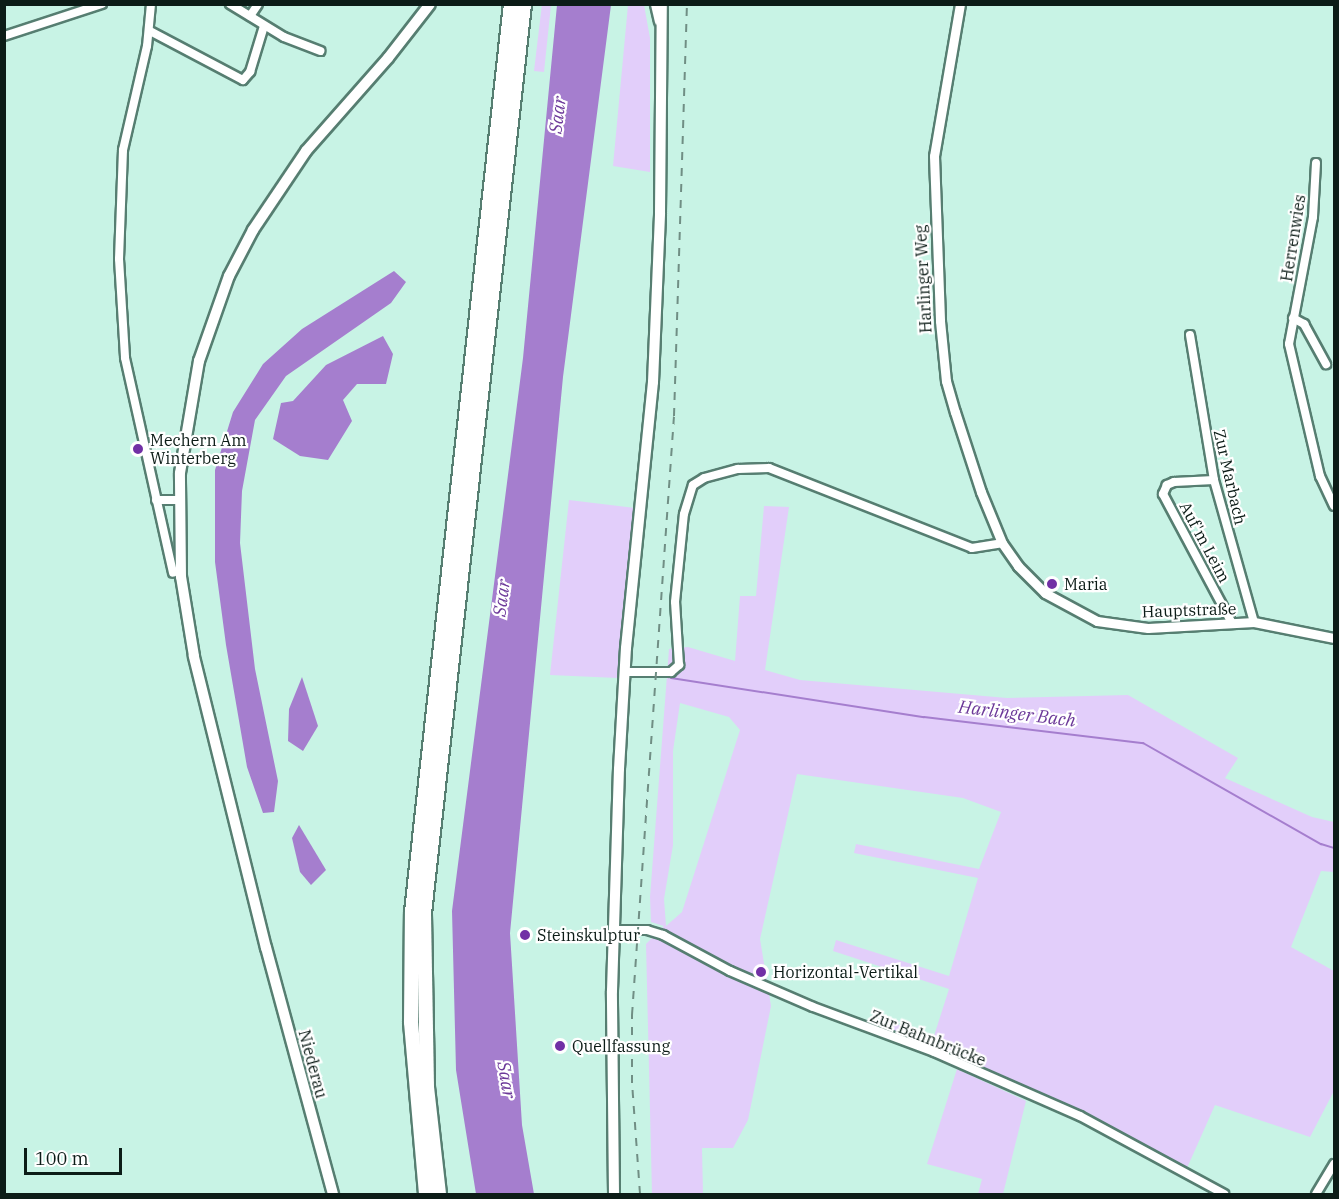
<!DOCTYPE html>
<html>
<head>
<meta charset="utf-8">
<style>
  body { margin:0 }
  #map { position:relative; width:1339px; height:1199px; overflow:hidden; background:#c8f3e5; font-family:"IBM Plex Serif",serif }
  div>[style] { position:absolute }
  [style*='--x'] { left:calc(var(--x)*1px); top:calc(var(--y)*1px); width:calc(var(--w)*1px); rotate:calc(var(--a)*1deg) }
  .green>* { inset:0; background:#e2cefa }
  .water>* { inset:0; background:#a57ece }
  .stream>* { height:2px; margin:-1px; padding:0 1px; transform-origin:1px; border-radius:1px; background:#a57ece }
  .roads { filter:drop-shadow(2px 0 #567e71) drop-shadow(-2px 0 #567e71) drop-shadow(0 2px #567e71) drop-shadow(0 -2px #567e71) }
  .minor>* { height:8px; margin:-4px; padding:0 4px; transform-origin:4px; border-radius:4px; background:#fff }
  .tertiary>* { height:9px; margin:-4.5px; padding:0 4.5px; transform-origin:4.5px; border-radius:4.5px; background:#fff }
  .secondary>* { height:10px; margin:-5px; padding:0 5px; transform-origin:5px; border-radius:5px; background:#fff }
  .motorway>* { height:14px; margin:-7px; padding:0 7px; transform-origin:7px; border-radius:7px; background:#fff }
  .rail>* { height:2px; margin-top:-1px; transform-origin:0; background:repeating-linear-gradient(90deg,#708e84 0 8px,transparent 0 16px) }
  .dots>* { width:16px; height:16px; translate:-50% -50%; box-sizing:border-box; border:3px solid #fff; border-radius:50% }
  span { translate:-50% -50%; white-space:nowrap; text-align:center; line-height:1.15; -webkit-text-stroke:4.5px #fff; paint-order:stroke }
  .street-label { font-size:16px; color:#0c1c17 }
  .poi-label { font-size:16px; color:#0c1c17 }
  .left { translate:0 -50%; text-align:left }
  .water-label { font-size:18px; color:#6c3999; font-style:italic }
  .frame { position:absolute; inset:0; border:6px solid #0c1c17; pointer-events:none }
  .scale { position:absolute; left:24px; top:1148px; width:98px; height:27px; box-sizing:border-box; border:3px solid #0c1c17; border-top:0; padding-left:8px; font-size:18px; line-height:21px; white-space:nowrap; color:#0c1c17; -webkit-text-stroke:4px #fff; paint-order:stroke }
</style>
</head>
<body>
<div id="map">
  <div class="green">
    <i style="clip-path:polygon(542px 4px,551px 5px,544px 72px,534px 71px)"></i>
    <i style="clip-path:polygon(628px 5px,644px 5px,650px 38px,650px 172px,613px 166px)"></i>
    <i style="clip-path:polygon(569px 500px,635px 508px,618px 678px,550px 675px)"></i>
    <i style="clip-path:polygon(evenodd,764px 506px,789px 507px,765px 670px,800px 680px,1007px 698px,1128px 695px,1238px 758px,1225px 778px,1312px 817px,1334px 822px,1334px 872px,1321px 871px,1291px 947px,1334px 971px,1334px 1091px,1310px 1137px,1215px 1105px,1187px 1168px,1079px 1110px,890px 1035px,893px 1023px,934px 1036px,949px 989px,833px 951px,836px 940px,949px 976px,978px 878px,854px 853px,856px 844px,979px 869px,1001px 812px,963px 798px,797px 774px,760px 939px,771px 1006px,748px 1120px,733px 1148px,702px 1148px,703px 1194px,652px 1194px,646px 944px,664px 926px,651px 922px,650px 897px,669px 649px,688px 647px,735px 661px,740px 596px,756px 596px,764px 506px,680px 703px,729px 717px,740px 730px,682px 912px,666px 926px,664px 899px,673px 845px,673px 751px,680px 703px)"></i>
    <i style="clip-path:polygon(957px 1069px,1026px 1101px,1003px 1194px,978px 1194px,982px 1179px,927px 1164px)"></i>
  </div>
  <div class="water">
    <i style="clip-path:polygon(557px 5px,611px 5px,563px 377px,510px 933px,522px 1125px,534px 1194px,476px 1194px,456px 1070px,452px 911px,523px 358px)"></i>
    <i style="clip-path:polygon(394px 271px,406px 282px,391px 303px,286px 376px,255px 420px,242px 491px,240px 543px,255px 669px,278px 781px,274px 812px,263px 813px,247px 767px,226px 645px,215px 562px,215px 470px,233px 412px,263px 364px,302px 329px)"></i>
    <i style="clip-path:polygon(383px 336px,393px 354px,386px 384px,357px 384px,343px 400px,352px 421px,328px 460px,300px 456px,273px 439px,281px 403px,293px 401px,326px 365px)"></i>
    <i style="clip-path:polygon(302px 677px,318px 726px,303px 751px,288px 741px,289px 709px)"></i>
    <i style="clip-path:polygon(299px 825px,326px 870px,311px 885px,300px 872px,292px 838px)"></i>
  </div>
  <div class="stream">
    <i style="--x:671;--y:678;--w:256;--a:8.8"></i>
    <i style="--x:924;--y:717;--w:221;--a:6.8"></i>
    <i style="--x:1143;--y:743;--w:205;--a:29.6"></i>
    <i style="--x:1321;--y:844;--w:14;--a:17"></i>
  </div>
  <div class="roads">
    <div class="minor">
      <i style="--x:151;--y:4;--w:42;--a:95.4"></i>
      <i style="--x:147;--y:46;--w:107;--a:103"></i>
      <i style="--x:123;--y:150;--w:109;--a:92.1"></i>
      <i style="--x:119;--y:259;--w:99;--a:86.5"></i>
      <i style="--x:125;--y:358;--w:220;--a:77.4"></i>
      <i style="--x:230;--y:4;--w:63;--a:31.4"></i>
      <i style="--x:284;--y:37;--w:39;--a:21"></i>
      <i style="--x:250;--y:16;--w:14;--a:-56"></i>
      <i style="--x:150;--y:31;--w:105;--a:27.8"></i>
      <i style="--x:243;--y:80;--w:11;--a:-49"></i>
      <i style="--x:250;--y:72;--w:48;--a:-73.1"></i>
      <i style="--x:4;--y:36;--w:103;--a:-18.1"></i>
      <i style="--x:1316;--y:163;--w:54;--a:93.2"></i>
      <i style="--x:1313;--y:217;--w:129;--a:100.7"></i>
      <i style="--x:1289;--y:344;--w:136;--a:76.8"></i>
      <i style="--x:1320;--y:476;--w:33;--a:65"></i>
      <i style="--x:1293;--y:318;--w:13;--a:29"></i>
      <i style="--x:1304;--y:324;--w:46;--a:61.2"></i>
      <i style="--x:1190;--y:335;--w:147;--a:80.6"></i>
      <i style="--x:1214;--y:480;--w:148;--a:74.3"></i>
      <i style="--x:1214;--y:480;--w:40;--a:177.1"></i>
      <i style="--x:1174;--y:482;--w:8;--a:157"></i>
      <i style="--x:1167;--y:485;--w:10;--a:114"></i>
      <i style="--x:1163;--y:494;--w:146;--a:61.9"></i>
      <i style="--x:156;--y:500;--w:22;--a:0"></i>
      <i style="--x:624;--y:672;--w:47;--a:0"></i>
      <i style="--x:671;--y:672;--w:11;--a:-41"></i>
      <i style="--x:679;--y:665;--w:63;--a:-93.6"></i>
      <i style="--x:675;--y:602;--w:88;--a:-84.2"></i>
      <i style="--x:684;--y:514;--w:30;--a:-73"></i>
      <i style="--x:693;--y:485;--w:13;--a:-32"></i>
      <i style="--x:704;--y:478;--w:35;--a:-15"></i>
      <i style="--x:738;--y:469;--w:31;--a:-2"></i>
      <i style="--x:769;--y:468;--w:218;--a:21.5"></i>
      <i style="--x:972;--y:548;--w:30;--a:-9"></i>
      <i style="--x:614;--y:930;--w:33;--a:0"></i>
      <i style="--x:647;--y:930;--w:17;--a:17"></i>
      <i style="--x:663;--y:935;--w:76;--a:28.2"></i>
      <i style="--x:730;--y:971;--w:90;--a:23.4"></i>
      <i style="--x:813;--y:1007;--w:129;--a:20.4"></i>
      <i style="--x:934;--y:1052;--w:159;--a:23.7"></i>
      <i style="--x:1080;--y:1116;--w:164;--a:28.4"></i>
      <i style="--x:1316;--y:1194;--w:35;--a:-59"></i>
    </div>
    <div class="tertiary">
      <i style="--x:655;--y:4;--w:17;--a:77"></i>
      <i style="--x:960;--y:4;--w:154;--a:99.7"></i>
      <i style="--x:934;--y:156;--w:165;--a:87.9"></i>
      <i style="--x:940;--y:321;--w:60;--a:84.3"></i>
      <i style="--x:946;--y:381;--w:32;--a:74"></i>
      <i style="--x:955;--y:412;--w:84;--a:72"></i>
      <i style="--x:981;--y:492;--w:55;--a:67.6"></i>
      <i style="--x:1002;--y:543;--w:28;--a:55"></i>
      <i style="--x:1018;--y:566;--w:38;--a:45"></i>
      <i style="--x:1045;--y:593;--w:59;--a:28.3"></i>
      <i style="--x:1097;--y:621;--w:51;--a:7.8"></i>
      <i style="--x:1148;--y:628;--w:106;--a:-3.2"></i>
      <i style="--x:1254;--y:622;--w:82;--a:11.3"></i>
    </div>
    <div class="secondary">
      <i style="--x:333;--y:1194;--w:255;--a:-105.2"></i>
      <i style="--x:266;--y:948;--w:301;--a:-103.9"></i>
      <i style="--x:194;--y:656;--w:80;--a:-99.3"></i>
      <i style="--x:181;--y:577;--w:104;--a:-90.6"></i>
      <i style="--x:180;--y:473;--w:114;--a:-80.4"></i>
      <i style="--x:199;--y:361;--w:90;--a:-70.6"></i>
      <i style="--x:229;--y:276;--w:52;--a:-62.4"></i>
      <i style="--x:253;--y:230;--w:95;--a:-56.1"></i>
      <i style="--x:306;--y:151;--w:124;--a:-48.6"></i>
      <i style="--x:388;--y:58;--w:68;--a:-52.1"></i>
      <i style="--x:614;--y:1194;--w:203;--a:-90.6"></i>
      <i style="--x:612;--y:991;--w:222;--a:-88.2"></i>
      <i style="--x:619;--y:769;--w:121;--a:-86.7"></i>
      <i style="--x:626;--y:648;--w:267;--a:-84.2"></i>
      <i style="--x:653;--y:382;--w:169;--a:-87.6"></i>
      <i style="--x:660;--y:213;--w:209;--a:-89.5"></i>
    </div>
    <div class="motorway">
      <i style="--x:426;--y:1194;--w:173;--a:-95"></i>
      <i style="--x:411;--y:1022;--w:110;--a:-89.5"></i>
      <i style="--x:412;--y:912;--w:913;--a:-83.78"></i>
      <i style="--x:439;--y:1194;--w:108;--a:-96.4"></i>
      <i style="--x:427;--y:1087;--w:174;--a:-91"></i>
      <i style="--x:424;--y:913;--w:914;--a:-83.72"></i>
    </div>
  </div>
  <div class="rail">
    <i style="--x:640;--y:1194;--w:111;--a:-94.1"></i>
    <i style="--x:632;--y:1083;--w:68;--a:-90"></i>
    <i style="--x:632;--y:1015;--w:600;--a:-85.99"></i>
    <i style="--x:674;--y:416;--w:412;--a:-88.2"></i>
  </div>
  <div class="dots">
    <i style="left:138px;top:449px;background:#7130a5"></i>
    <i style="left:1052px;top:584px;background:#7130a5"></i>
    <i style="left:525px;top:935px;background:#7130a5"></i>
    <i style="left:761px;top:972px;background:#7130a5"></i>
    <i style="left:560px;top:1046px;background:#7130a5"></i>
  </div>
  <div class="street-label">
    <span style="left:1293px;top:238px;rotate:-81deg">Herrenwies</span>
    <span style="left:923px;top:279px;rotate:-93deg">Harlinger Weg</span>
    <span style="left:1230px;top:477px;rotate:77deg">Zur Marbach</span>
    <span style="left:1205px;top:542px;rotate:62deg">Auf'm Leim</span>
    <span style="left:1189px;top:610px;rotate:-2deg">Hauptstraße</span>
    <span style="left:928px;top:1038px;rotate:22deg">Zur Bahnbrücke</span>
    <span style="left:313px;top:1064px;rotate:75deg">Niederau</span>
  </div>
  <div class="poi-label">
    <span class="left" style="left:150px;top:449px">Mechern Am<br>Winterberg</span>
    <span class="left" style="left:1064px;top:584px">Maria</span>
    <span class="left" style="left:537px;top:935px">Steinskulptur</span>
    <span class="left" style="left:773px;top:972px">Horizontal-Vertikal</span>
    <span class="left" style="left:572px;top:1046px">Quellfassung</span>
  </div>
  <div class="water-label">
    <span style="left:558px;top:115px;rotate:-83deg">Saar</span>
    <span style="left:502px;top:598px;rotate:-83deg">Saar</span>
    <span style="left:1017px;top:714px;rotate:7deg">Harlinger Bach</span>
    <span style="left:506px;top:1080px;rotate:80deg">Saar</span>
  </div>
  <div class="frame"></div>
  <div class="scale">100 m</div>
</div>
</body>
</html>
